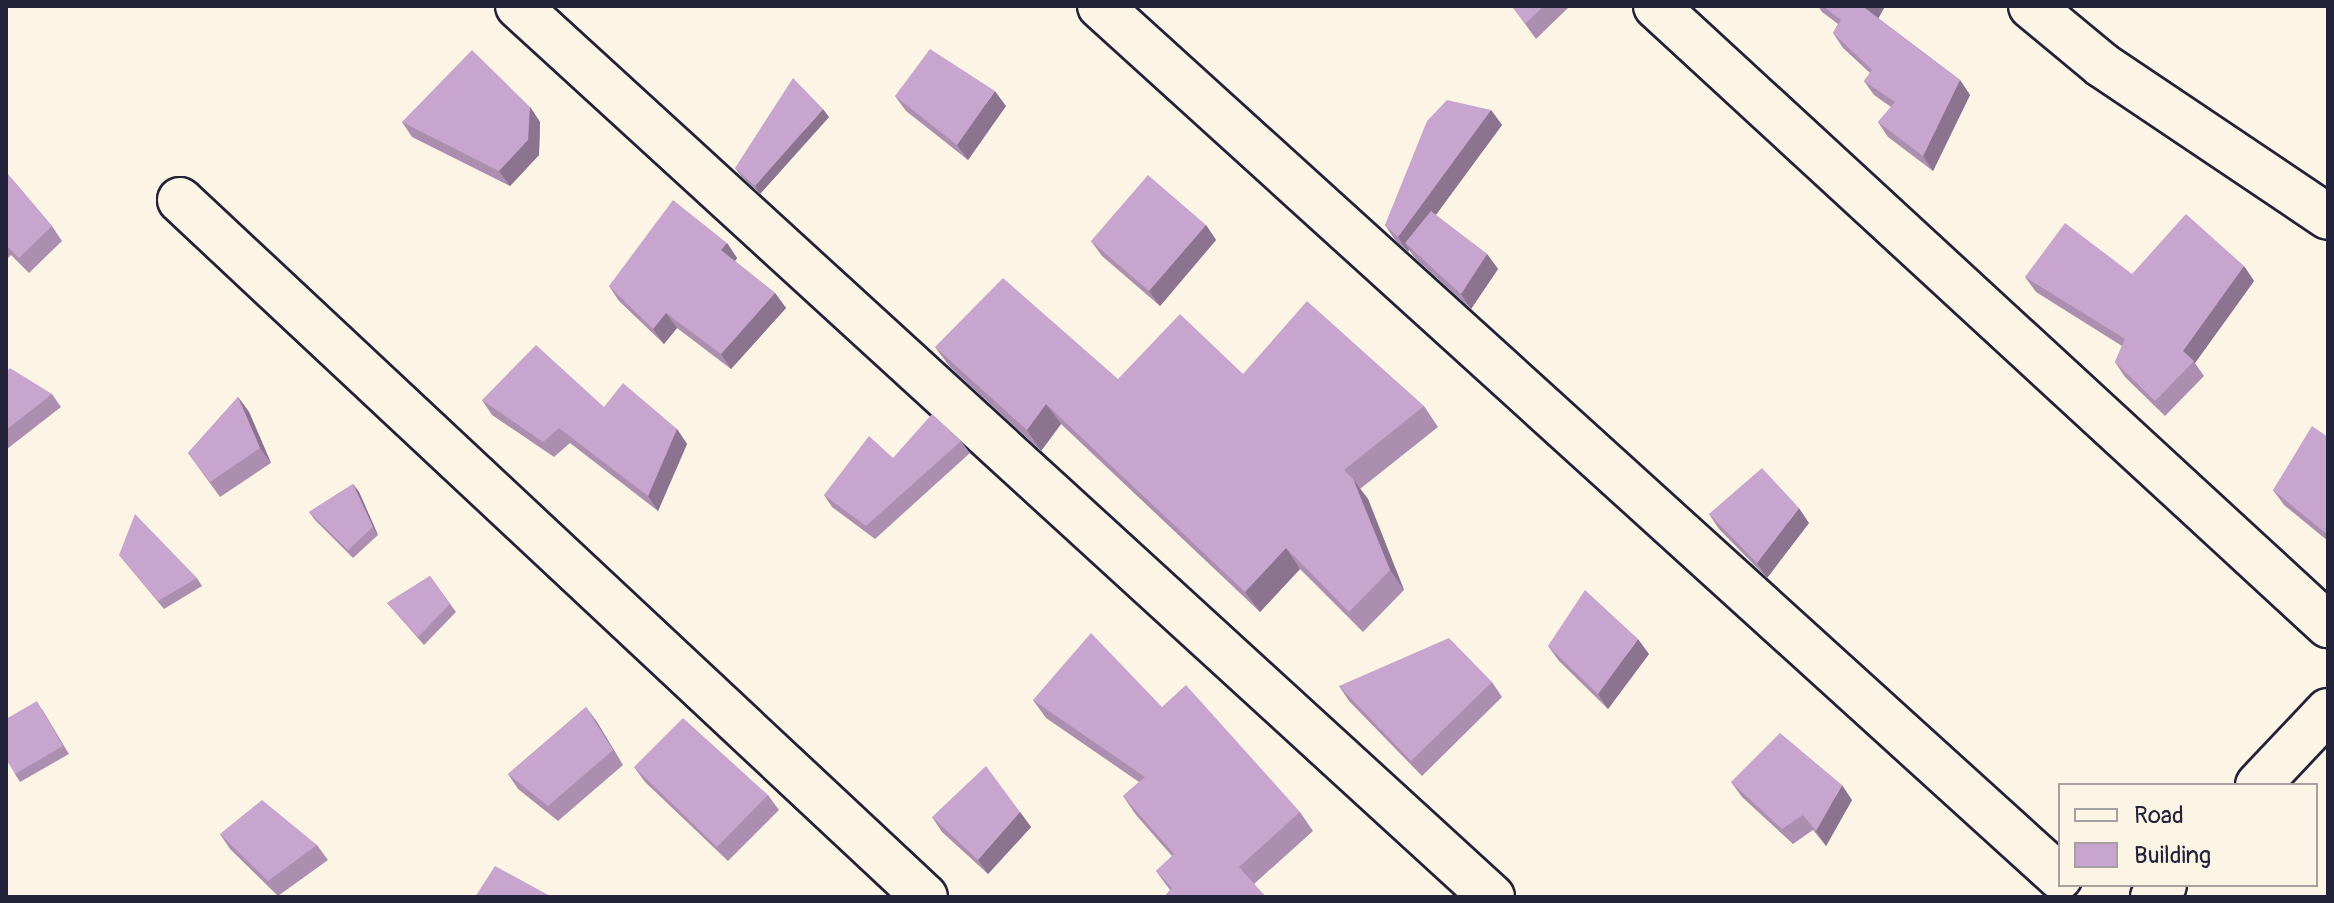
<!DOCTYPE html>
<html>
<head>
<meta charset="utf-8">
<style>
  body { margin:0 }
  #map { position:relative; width:2334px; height:903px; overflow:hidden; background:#fcf5e5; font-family:Pangolin,sans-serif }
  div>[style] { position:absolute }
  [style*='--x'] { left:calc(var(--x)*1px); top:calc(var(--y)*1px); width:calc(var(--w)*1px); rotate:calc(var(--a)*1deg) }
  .roads { filter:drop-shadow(2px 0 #22223b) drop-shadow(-2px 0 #22223b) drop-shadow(0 2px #22223b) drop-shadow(0 -2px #22223b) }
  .minor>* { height:44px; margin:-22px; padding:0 22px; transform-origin:22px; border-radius:22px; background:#fcf5e5 }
  .wall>* { inset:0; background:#ac8eb1 }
  .shaded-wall>* { inset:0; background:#8c7490 }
  .building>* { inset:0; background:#c8a5ce }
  span { translate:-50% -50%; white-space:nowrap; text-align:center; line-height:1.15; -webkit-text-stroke:7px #fcf5e5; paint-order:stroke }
  .frame { position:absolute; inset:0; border:8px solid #22223b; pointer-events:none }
  .legend { position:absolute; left:2058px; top:783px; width:260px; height:104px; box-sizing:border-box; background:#fcf5e5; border:2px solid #a5a1a1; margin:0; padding:10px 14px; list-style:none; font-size:24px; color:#22223b }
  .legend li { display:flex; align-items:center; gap:16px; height:40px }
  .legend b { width:40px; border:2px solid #a5a1a1 }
</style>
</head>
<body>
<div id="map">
  <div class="roads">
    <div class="minor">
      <i style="--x:518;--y:6;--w:1320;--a:42.45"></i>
      <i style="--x:1100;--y:6;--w:1296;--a:42.22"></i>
      <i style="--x:1656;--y:6;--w:914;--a:42.65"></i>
      <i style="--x:2031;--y:6;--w:92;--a:39.7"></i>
      <i style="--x:2102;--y:65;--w:272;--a:33.9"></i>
      <i style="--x:180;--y:200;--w:1020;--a:43.09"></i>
      <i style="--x:2258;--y:785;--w:102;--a:-46.6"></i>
      <i style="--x:2153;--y:897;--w:16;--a:-47"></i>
    </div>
  </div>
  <div class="wall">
    <i style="clip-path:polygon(1512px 6px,1570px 6px,1536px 39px)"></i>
    <i style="clip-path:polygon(1818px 6px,1885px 6px,1878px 18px,1960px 80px,1970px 95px,1933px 171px,1888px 137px,1878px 122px,1891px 107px,1874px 95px,1864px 81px,1870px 73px,1843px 48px,1833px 33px,1838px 24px,1822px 12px)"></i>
    <i style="clip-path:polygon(895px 96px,1006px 106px,968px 160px,906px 111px)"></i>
    <i style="clip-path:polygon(530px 107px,540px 122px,539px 155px,510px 186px,412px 137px,402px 122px)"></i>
    <i style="clip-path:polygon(1491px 110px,1502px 125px,1435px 215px,1487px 254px,1498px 269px,1471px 309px,1415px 258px,1409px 250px,1408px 252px,1395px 240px,1385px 225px)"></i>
    <i style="clip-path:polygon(829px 117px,760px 194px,741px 176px,735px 168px)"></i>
    <i style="clip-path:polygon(6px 172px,52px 226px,62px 241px,29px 273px,11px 255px,6px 260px)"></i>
    <i style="clip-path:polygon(1206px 225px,1216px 240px,1160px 306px,1102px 256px,1091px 241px)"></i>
    <i style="clip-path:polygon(727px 243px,737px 258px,735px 261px,775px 293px,786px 308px,731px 369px,677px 328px,664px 344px,619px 301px,609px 286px)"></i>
    <i style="clip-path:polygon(2244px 266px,2254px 281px,2195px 363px,2204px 376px,2165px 416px,2125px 377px,2115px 362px,2122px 346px,2036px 292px,2025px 277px,2132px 274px)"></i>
    <i style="clip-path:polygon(935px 347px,1118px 379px,1243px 374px,1424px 406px,1438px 427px,1360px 489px,1368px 499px,1404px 590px,1363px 632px,1300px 569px,1260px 612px,1061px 424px,1041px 451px,950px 367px)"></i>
    <i style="clip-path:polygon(6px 372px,52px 394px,61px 407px,7px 449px,6px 452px)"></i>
    <i style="clip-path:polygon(238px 397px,249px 412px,271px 463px,220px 497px,188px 453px)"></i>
    <i style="clip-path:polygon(482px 400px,604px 407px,677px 429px,687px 444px,658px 511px,570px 443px,554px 457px,492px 415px)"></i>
    <i style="clip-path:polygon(2328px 437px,2328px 541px,2284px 505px,2273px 490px)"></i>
    <i style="clip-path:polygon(961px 441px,970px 453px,875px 539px,832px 507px,824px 495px,893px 458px)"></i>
    <i style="clip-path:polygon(353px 484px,359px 492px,378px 535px,353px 558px,315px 520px,309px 512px)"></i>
    <i style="clip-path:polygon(1709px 514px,1809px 523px,1767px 578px,1719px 529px)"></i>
    <i style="clip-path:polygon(119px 555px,197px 578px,202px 586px,164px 609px)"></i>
    <i style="clip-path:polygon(430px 576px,456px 612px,424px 645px,387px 603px)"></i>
    <i style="clip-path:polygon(1548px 646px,1649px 654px,1608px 709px,1559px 661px)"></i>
    <i style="clip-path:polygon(1492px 682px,1502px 697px,1422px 776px,1349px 701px,1339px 686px)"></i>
    <i style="clip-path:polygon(1033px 700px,1162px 707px,1300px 812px,1313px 831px,1254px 884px,1266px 897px,1164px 897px,1170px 890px,1156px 871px,1172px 856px,1136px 815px,1123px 796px,1139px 782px,1046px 718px)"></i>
    <i style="clip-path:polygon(586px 707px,623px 765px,558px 821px,518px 789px,508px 774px)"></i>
    <i style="clip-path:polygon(42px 709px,69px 754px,20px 782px,15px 774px)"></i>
    <i style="clip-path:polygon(634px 767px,768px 795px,779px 810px,728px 861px,645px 782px)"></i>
    <i style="clip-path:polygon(1731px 782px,1852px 800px,1826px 846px,1813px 830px,1793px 844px,1742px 797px)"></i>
    <i style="clip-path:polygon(1020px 812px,1031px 827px,988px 874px,942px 832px,932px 817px)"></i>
    <i style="clip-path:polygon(220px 834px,317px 845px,328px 860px,278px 896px,230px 849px)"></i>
  </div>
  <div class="shaded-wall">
    <i style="clip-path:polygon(1866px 6px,1885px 6px,1876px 23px,1865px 8px)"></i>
    <i style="clip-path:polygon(1960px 80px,1970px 95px,1933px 171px,1923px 156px)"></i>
    <i style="clip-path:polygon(995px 91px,1006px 106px,968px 160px,957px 145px)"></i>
    <i style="clip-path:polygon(530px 107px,540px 122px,539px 155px,510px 186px,499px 171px)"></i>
    <i style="clip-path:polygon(823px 109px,829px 117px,760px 194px,755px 186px)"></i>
    <i style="clip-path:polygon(1491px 110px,1502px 125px,1411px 249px,1405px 243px,1409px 250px,1408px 252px,1398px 237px)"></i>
    <i style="clip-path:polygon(1206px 225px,1216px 240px,1160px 306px,1149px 291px)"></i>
    <i style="clip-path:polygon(727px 243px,737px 258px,732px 265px,721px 250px)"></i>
    <i style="clip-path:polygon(1487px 254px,1498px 269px,1471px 309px,1461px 294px)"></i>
    <i style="clip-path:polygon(2244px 266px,2254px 281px,2195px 363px,2183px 351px)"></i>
    <i style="clip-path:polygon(775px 293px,786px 308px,731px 369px,721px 354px)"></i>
    <i style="clip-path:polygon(666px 313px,677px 328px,664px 344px,653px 329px)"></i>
    <i style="clip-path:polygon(238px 397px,249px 412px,271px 463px,260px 448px)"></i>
    <i style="clip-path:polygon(1046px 404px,1061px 424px,1041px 451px,1027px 430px)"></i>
    <i style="clip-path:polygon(677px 429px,687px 444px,658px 511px,648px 496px)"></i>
    <i style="clip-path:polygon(1353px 479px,1368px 499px,1404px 590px,1390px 570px)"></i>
    <i style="clip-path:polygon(353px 484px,359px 492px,378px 535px,373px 527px)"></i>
    <i style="clip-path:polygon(1799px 508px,1809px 523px,1767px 578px,1757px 563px)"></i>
    <i style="clip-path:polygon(1286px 548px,1300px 569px,1260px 612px,1245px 592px)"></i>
    <i style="clip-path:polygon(1638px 639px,1649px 654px,1608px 709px,1598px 694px)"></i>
    <i style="clip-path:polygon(586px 707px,597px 722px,623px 765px,613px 750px)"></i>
    <i style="clip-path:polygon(1842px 785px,1852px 800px,1826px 846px,1816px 831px)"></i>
    <i style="clip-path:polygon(1020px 812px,1031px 827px,988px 874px,978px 860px)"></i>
  </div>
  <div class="building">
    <i style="clip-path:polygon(1512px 6px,1544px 6px,1525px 24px)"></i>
    <i style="clip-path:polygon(1823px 6px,1866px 6px,1865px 8px,1960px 80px,1923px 156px,1878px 122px,1895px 102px,1864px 81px,1872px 70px,1833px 33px,1841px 20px)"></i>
    <i style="clip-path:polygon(930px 49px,995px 91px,957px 145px,895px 96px)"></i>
    <i style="clip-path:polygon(472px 50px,530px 107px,528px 140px,499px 171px,402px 122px)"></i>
    <i style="clip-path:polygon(793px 78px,823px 109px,755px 186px,735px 168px)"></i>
    <i style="clip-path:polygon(1447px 100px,1491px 110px,1398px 237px,1385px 225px,1427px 121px)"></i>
    <i style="clip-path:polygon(6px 172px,52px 226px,19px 258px,6px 245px)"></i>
    <i style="clip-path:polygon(1148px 175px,1206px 225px,1149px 291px,1091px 241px)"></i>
    <i style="clip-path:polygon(673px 200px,727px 243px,721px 250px,775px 293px,721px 354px,666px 313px,653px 329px,609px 286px)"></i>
    <i style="clip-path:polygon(1431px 211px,1487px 254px,1461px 294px,1405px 243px)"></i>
    <i style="clip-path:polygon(2186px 214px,2244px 266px,2183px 351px,2194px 361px,2155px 401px,2115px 362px,2125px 339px,2025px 277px,2065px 223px,2132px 274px)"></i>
    <i style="clip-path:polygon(1003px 278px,1118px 379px,1180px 314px,1243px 374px,1307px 301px,1424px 406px,1344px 470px,1353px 479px,1390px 570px,1349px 612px,1286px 548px,1245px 592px,1046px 404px,1027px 430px,935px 347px)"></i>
    <i style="clip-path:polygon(536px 345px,604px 407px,623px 383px,677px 429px,648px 496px,559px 428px,543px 442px,482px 400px)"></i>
    <i style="clip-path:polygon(10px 368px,52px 394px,6px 430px,6px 372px)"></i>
    <i style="clip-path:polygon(238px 397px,260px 448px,210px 482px,188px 453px)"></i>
    <i style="clip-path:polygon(932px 414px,961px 441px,866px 526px,824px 495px,869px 436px,893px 458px)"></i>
    <i style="clip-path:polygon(2312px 426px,2328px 437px,2328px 535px,2273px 490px)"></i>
    <i style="clip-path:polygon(1762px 468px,1799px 508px,1757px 563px,1709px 514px)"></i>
    <i style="clip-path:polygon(353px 484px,373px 527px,348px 550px,309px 512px)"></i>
    <i style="clip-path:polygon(135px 514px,197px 578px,158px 601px,119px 555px)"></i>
    <i style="clip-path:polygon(430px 576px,450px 604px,418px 637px,387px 603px)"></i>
    <i style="clip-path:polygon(1585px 590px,1638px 639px,1598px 694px,1548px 646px)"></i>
    <i style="clip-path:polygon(1091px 633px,1162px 707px,1186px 685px,1300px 812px,1239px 867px,1264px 895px,1262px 897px,1164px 897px,1172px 888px,1156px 871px,1174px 854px,1123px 796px,1145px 777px,1033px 700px)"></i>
    <i style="clip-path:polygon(1449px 638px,1492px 682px,1411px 761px,1339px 686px)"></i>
    <i style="clip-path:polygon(37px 701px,63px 746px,15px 774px,6px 759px,6px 719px)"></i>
    <i style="clip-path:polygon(586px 707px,613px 750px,548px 806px,508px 774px)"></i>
    <i style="clip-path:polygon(683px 718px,768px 795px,717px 847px,634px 767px)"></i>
    <i style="clip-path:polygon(1780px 733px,1842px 785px,1816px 831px,1803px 815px,1782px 829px,1731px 782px)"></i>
    <i style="clip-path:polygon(986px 766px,1020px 812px,978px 860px,932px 817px)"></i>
    <i style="clip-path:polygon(262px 800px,317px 845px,268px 881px,220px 834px)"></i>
    <i style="clip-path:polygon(495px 866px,552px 897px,475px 897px)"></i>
  </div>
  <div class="frame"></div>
  <ul class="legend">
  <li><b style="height:10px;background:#fcf5e5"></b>Road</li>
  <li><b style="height:22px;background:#c8a5ce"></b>Building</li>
  </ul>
</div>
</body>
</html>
